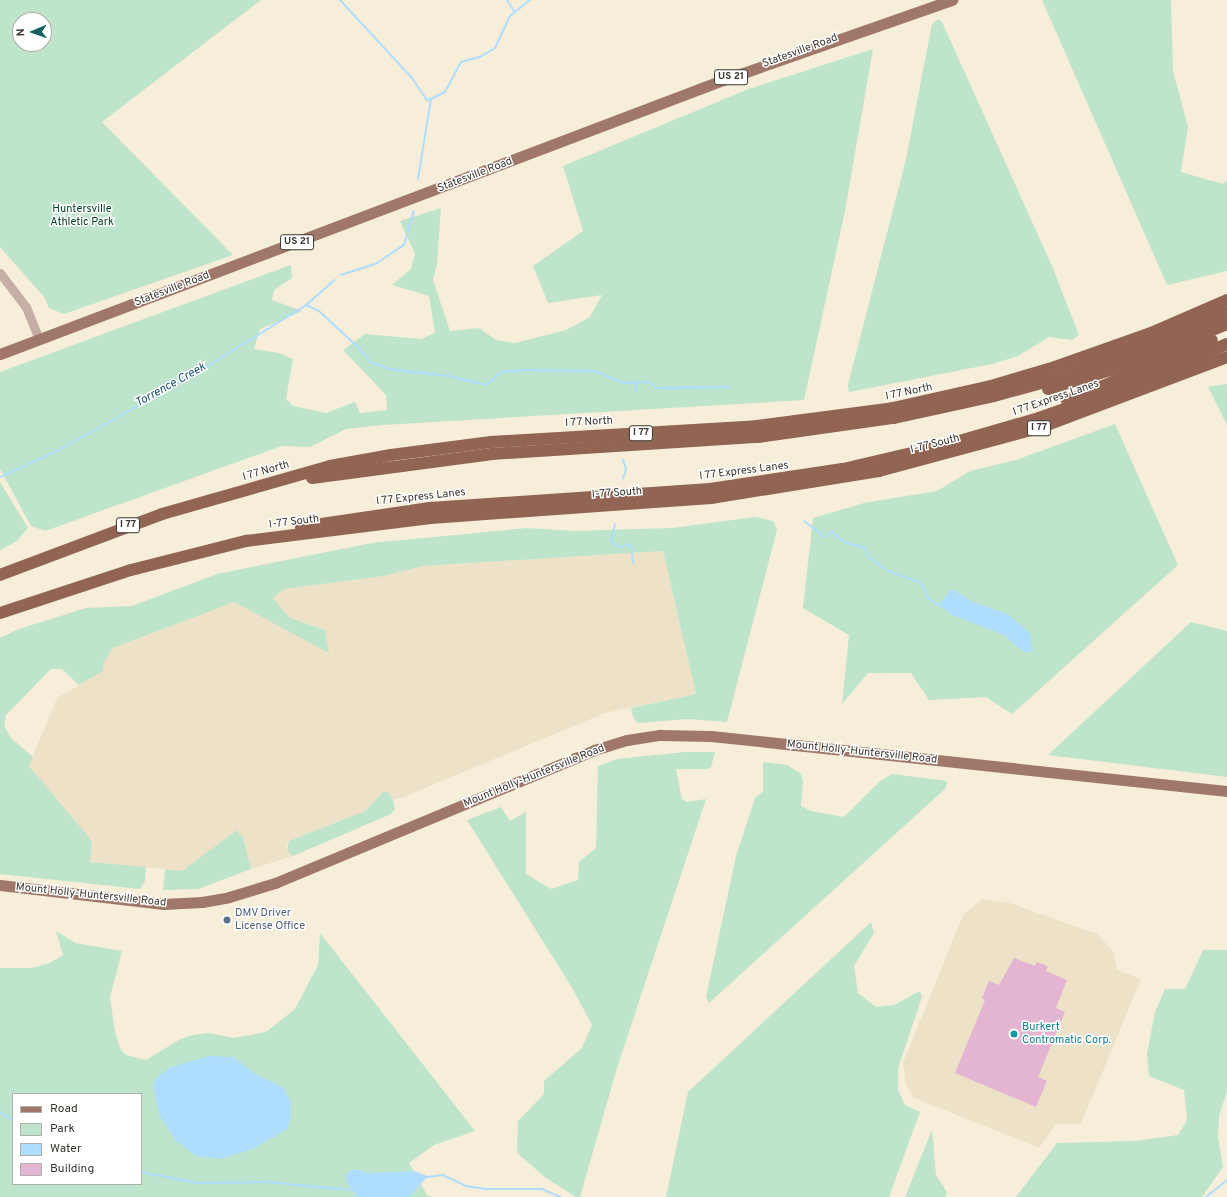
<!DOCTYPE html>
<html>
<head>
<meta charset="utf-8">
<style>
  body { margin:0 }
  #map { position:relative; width:1227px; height:1197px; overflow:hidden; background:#f6eed9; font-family:Overpass,sans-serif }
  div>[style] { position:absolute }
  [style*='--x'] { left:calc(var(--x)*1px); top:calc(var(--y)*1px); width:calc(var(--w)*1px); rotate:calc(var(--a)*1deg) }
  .built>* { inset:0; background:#ede2c7 }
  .green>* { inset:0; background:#bee4cb }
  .water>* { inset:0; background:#afddfd }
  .stream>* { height:2px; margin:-1px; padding:0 1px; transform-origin:1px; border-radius:1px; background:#afddfd }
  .building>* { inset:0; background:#e3b5d3 }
  .minor>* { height:9px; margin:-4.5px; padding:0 4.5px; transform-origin:4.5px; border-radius:4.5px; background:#c5aea6 }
  .major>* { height:11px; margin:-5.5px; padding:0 5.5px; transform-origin:5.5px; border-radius:5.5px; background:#a07869 }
  .highway>* { height:12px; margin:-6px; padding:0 6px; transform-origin:6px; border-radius:6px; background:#926454 }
  .dots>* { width:11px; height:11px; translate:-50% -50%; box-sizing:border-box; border:2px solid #fff; border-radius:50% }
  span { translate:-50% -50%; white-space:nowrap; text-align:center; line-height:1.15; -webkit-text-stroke:3px #fff; paint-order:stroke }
  .shield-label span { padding:1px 3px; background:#fff; border:1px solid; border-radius:3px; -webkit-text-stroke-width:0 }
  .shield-label { font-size:10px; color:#3a362e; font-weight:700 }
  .street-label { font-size:11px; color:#3a362e }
  .park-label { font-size:11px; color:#024024 }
  .service-label { font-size:11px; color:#4e5e75 }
  .left { translate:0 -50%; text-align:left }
  .culture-label { font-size:11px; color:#0d838f }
  .water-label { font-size:12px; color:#1d5272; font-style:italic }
  .legend { position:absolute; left:12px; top:1093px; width:130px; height:92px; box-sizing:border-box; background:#fff; border:1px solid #b0afab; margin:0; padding:5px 7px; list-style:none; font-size:12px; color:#3a362e }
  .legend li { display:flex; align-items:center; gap:8px; height:20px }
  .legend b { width:20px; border:1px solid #b0afab }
  .north { position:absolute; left:12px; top:12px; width:40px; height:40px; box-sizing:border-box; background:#fff; border:1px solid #b0afab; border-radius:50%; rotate:268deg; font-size:11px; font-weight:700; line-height:16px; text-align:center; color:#3a362e }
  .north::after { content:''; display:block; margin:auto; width:14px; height:18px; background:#13625f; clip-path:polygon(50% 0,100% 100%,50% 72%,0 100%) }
</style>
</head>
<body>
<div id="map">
  <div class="built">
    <i style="clip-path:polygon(663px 551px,696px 694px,605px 713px,401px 798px,393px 799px,388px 792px,383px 792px,365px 811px,289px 841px,286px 846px,293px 856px,251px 869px,243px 837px,237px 830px,182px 871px,90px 862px,29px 766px,57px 698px,103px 671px,104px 662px,113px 648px,234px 601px,328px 652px,325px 630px,290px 618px,273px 598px,284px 589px,384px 576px,423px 566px)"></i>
    <i style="clip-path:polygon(982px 899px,1010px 903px,1097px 934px,1113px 951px,1117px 970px,1141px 979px,1081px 1124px,1056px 1124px,1039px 1148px,914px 1098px,906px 1085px,903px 1063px,963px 915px)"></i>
  </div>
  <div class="green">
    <i style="clip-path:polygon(evenodd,0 0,261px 0,102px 122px,233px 255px,64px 314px,49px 308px,45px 298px,0 247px,0 0,20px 20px,44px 20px,44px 44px,20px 44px,20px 20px)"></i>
    <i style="clip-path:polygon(1042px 0,1171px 0,1173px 71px,1188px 127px,1181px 172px,1223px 184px,1227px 180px,1227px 271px,1167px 285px)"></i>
    <i style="clip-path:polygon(938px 19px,942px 22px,1052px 266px,1079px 335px,1072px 340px,1049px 337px,1018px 356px,992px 364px,849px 392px,848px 385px,906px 159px,932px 24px)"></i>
    <i style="clip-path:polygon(873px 49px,845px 211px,804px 400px,383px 425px,346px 429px,310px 447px,282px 446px,45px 531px,31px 526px,0 469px,0 372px,291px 265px,292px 278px,274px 290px,272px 300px,302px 311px,260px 329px,254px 349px,279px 353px,293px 359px,286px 399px,293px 406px,326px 413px,355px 402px,360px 413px,387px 410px,386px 395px,343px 350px,365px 334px,421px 339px,435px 333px,429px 296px,392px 285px,411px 269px,415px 254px,400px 221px,441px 208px,437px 264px,433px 280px,450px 331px,479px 328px,496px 340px,515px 343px,566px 330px,590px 317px,602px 295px,548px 303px,533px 266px,583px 231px,563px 166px,746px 90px)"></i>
    <i style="clip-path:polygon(1227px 384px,1227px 425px,1208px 387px)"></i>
    <i style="clip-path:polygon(1115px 424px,1178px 565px,1012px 714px,986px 697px,929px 700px,911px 673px,868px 673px,842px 704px,849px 635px,803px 608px,813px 518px,864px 503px,937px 491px,970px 471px,1016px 460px)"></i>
    <i style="clip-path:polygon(0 482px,28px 528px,17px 541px,0 550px)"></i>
    <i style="clip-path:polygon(755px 517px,773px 521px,777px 530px,727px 722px,688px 719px,637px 723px,633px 717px,631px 708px,696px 694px,663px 551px,423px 566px,384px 576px,284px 589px,273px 598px,290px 618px,325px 630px,329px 653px,234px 602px,113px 648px,104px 662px,103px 671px,79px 685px,62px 669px,51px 669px,6px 715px,4px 726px,11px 738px,33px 757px,29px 766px,92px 841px,90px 862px,146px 867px,145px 881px,140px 889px,0 874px,0 638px,19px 629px,86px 608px,132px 606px,217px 574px,372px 543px,527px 528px,574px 531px,673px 528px)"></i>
    <i style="clip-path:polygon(1191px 622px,1227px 631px,1227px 777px,1048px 755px)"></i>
    <i style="clip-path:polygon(685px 752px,715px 752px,711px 767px,708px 769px,676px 769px,682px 799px,687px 802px,706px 799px,617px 1068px,580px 1197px,576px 1197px,546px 1178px,517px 1153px,518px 1121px,544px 1094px,544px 1081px,582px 1048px,592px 1025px,571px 986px,467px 820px,501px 807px,510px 821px,526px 812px,526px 874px,551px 889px,578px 880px,579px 862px,596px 848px,598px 766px,617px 759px)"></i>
    <i style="clip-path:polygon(763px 762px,787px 765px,801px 774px,803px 781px,801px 806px,811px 811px,844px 817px,879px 782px,892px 774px,947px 781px,946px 788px,709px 1003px,706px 997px,736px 856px,755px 798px,763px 792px)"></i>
    <i style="clip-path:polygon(383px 792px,388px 792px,393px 799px,395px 809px,391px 814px,293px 856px,287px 851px,289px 841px,365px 811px)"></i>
    <i style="clip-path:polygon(237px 830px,243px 837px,251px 869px,198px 889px,163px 890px,165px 869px,182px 871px)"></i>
    <i style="clip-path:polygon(871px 922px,874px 933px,854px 966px,858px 993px,876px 1007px,894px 1005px,920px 991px,922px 997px,898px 1068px,898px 1090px,905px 1105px,920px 1112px,889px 1197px,666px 1197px,688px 1092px)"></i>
    <i style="clip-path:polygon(evenodd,56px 931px,76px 943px,122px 951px,110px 997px,115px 1032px,121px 1050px,126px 1055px,146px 1060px,179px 1040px,192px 1035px,209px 1033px,234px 1038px,266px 1032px,295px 1009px,318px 965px,320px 933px,475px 1131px,434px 1145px,409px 1163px,427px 1195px,432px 1197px,0 1197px,0 968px,31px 968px,50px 963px,63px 955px,56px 931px,13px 1094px,141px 1094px,141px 1184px,13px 1184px,13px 1094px)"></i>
    <i style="clip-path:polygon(1203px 950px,1227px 950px,1227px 1091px,1219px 1116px,1218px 1137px,1223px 1167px,1202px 1197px,1016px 1197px,1057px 1143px,1135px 1141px,1178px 1135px,1187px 1120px,1184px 1090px,1149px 1076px,1147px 1054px,1155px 1012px,1165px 989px,1185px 989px)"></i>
    <i style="clip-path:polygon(932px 1130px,936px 1175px,947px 1192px,945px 1197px,905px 1197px)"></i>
  </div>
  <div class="water">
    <i style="clip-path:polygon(954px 590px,973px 602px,1009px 615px,1030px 633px,1033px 651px,1025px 653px,1004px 635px,952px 615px,939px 605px,950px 591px)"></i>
    <i style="clip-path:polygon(210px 1056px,233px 1057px,257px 1075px,283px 1087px,291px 1102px,291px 1118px,287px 1129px,253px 1149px,220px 1159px,196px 1156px,176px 1141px,160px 1116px,153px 1087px,155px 1079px,170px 1067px)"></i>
    <i style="clip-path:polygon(355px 1169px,368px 1173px,414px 1171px,428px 1176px,409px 1197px,357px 1197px,346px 1181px,346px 1174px)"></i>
  </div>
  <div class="stream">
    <i style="--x:340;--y:0;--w:106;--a:47.3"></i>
    <i style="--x:412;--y:78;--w:27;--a:56"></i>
    <i style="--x:427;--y:100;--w:4;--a:-14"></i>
    <i style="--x:507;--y:0;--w:13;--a:58"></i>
    <i style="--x:418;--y:179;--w:81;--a:-80.8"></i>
    <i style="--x:431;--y:99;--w:16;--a:-27"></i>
    <i style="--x:445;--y:92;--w:34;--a:-62"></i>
    <i style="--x:461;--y:62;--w:20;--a:-15"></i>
    <i style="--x:480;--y:57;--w:17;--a:-31"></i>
    <i style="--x:495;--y:48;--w:35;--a:-65"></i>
    <i style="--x:510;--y:16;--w:26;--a:-39"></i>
    <i style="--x:341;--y:275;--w:38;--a:-18"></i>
    <i style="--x:377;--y:263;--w:32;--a:-34"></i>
    <i style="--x:404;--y:245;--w:35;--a:-74"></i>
    <i style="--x:306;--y:305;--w:14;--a:25"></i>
    <i style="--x:319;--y:311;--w:53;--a:42.7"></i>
    <i style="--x:358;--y:347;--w:19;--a:51"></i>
    <i style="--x:370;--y:362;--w:20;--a:20"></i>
    <i style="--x:389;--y:369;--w:59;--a:6.8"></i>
    <i style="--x:448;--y:376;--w:39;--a:13"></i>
    <i style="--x:486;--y:385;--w:20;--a:-41"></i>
    <i style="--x:501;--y:372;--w:21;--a:-5"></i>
    <i style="--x:522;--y:370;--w:72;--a:0.8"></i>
    <i style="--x:594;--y:371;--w:32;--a:22"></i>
    <i style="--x:624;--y:383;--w:26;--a:-2"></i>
    <i style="--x:650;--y:382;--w:8;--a:45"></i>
    <i style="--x:656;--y:388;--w:74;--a:-0.8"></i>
    <i style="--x:635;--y:391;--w:7;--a:-82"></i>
    <i style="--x:623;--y:460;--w:9;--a:72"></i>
    <i style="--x:626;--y:469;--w:10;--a:107"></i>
    <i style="--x:0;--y:477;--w:63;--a:-24.5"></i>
    <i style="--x:57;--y:451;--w:152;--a:-29.1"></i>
    <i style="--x:190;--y:377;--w:137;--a:-31.8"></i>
    <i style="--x:306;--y:305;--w:38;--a:-41"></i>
    <i style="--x:804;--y:521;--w:26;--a:37"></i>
    <i style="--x:825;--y:537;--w:9;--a:-36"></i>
    <i style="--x:832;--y:532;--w:18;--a:38"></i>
    <i style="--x:846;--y:543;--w:18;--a:13"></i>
    <i style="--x:864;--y:547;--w:11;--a:63"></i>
    <i style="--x:869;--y:557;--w:24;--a:36"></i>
    <i style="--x:888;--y:571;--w:34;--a:19"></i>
    <i style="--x:920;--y:582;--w:19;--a:62"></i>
    <i style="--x:929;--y:599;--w:13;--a:32"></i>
    <i style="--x:615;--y:524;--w:18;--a:103"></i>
    <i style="--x:611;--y:542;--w:13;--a:29"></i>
    <i style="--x:622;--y:548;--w:6;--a:-39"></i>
    <i style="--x:627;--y:544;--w:4;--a:27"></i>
    <i style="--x:631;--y:546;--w:17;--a:83"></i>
    <i style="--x:0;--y:1112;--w:15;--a:32"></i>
    <i style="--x:141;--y:1172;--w:57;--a:11.1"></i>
    <i style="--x:197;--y:1183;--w:70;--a:-0.8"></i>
    <i style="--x:267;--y:1182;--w:83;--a:5.5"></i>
    <i style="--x:426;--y:1177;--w:17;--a:-7"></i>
    <i style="--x:443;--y:1175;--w:25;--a:26"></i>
    <i style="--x:466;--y:1186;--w:19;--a:9"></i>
    <i style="--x:485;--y:1189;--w:57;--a:0"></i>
    <i style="--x:542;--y:1189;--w:20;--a:24"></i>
    <i style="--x:1206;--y:1197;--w:27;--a:-39"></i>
  </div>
  <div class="building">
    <i style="clip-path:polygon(1014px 958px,1035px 966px,1036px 962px,1043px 964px,1048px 967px,1046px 971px,1067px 980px,1056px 1008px,1065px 1012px,1038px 1077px,1047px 1081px,1036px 1107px,955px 1073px,985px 1000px,982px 998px,989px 981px,999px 985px)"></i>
  </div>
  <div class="minor">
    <i style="--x:0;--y:273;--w:43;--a:52.6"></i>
    <i style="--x:26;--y:307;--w:35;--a:68"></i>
  </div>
  <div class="major">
    <i style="--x:0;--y:354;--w:773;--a:-20.76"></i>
    <i style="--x:723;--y:80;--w:243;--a:-19.3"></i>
    <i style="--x:0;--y:885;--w:165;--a:6.6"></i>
    <i style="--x:164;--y:904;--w:38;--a:-3"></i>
    <i style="--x:202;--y:902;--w:27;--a:-10"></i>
    <i style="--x:229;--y:897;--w:48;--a:-16.9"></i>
    <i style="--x:275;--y:883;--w:346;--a:-22.6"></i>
    <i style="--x:594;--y:750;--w:34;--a:-17"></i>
    <i style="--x:627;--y:740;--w:33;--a:-9"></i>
    <i style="--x:660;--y:735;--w:51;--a:1.1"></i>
    <i style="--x:711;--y:736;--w:519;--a:6.08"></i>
  </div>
  <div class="highway">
    <i style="--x:1048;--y:389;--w:83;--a:-16.9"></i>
    <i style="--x:1127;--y:365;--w:108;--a:-22.3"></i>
    <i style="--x:1067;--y:401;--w:157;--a:-22.8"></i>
    <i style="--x:312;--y:478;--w:182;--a:-7.6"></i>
    <i style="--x:492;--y:454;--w:267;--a:-3.7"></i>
    <i style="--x:758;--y:437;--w:137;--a:-8"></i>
    <i style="--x:894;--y:418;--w:102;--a:-12.4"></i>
    <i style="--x:994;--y:396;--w:67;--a:-15.5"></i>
    <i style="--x:1059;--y:378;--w:102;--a:-20"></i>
    <i style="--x:1155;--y:343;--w:78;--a:-23.3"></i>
    <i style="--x:301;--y:527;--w:130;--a:-8.4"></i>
    <i style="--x:430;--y:508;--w:281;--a:-3.9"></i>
    <i style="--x:710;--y:489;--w:134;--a:-8.6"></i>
    <i style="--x:843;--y:469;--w:102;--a:-13.1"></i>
    <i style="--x:942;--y:446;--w:101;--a:-16.1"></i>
    <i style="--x:1039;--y:418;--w:102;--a:-19.5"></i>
    <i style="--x:1135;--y:384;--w:100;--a:-23.5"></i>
    <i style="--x:0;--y:575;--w:173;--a:-20.6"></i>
    <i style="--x:162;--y:514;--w:175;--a:-15.9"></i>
    <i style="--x:330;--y:466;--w:62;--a:-10.2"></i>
    <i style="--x:391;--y:455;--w:101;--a:-7.4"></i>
    <i style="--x:491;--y:442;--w:266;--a:-3.4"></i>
    <i style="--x:757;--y:426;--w:137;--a:-7.5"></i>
    <i style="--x:893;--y:408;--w:100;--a:-12.7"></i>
    <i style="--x:991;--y:386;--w:67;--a:-16.5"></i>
    <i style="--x:1055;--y:367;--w:102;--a:-19.5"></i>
    <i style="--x:1151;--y:333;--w:83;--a:-23.5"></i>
    <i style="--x:0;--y:613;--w:138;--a:-18.2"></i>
    <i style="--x:131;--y:570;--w:119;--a:-14.2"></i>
    <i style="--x:246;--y:541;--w:186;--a:-7.1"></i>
    <i style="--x:431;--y:518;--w:281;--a:-4.1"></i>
    <i style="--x:711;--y:498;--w:170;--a:-9.1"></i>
    <i style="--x:879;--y:471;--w:169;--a:-15.1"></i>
    <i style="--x:1042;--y:427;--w:198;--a:-20.7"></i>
  </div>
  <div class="dots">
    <i style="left:227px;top:920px;background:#5c6f8a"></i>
    <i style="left:1014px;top:1034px;background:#0f9aa8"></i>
  </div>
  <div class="shield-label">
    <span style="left:731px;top:77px">US 21</span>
    <span style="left:297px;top:242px">US 21</span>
    <span style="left:1039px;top:428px">I 77</span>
    <span style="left:641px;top:433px">I 77</span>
    <span style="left:128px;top:525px">I 77</span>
  </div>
  <div class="street-label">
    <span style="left:800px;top:51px;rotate:-20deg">Statesville Road</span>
    <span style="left:475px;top:175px;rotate:-21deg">Statesville Road</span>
    <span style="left:172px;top:289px;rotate:-21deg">Statesville Road</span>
    <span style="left:909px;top:392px;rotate:-12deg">I 77 North</span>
    <span style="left:1056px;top:398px;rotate:-19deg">I 77 Express Lanes</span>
    <span style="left:589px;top:422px;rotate:-3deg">I 77 North</span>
    <span style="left:935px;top:444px;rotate:-14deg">I-77 South</span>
    <span style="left:266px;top:471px;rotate:-16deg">I 77 North</span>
    <span style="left:744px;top:471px;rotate:-7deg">I 77 Express Lanes</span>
    <span style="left:617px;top:493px;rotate:-4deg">I-77 South</span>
    <span style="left:421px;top:497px;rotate:-6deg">I 77 Express Lanes</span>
    <span style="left:294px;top:522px;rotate:-7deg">I-77 South</span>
    <span style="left:862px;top:752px;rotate:6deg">Mount Holly-Huntersville Road</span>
    <span style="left:534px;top:776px;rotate:-22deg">Mount Holly-Huntersville Road</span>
    <span style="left:91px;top:895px;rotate:6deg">Mount Holly-Huntersville Road</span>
  </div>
  <div class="park-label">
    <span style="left:82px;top:216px">Huntersville<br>Athletic Park</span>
  </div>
  <div class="service-label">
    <span class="left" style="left:235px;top:920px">DMV Driver<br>License Office</span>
  </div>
  <div class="culture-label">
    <span class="left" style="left:1022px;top:1034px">Burkert<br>Contromatic Corp.</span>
  </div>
  <div class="water-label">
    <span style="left:171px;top:386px;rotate:-29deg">Torrence Creek</span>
  </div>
  <ul class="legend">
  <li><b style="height:5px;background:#a07869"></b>Road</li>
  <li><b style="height:11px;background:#bee4cb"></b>Park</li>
  <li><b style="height:11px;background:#afddfd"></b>Water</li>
  <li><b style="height:11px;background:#e3b5d3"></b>Building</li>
  </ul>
  <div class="north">N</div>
</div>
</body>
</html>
